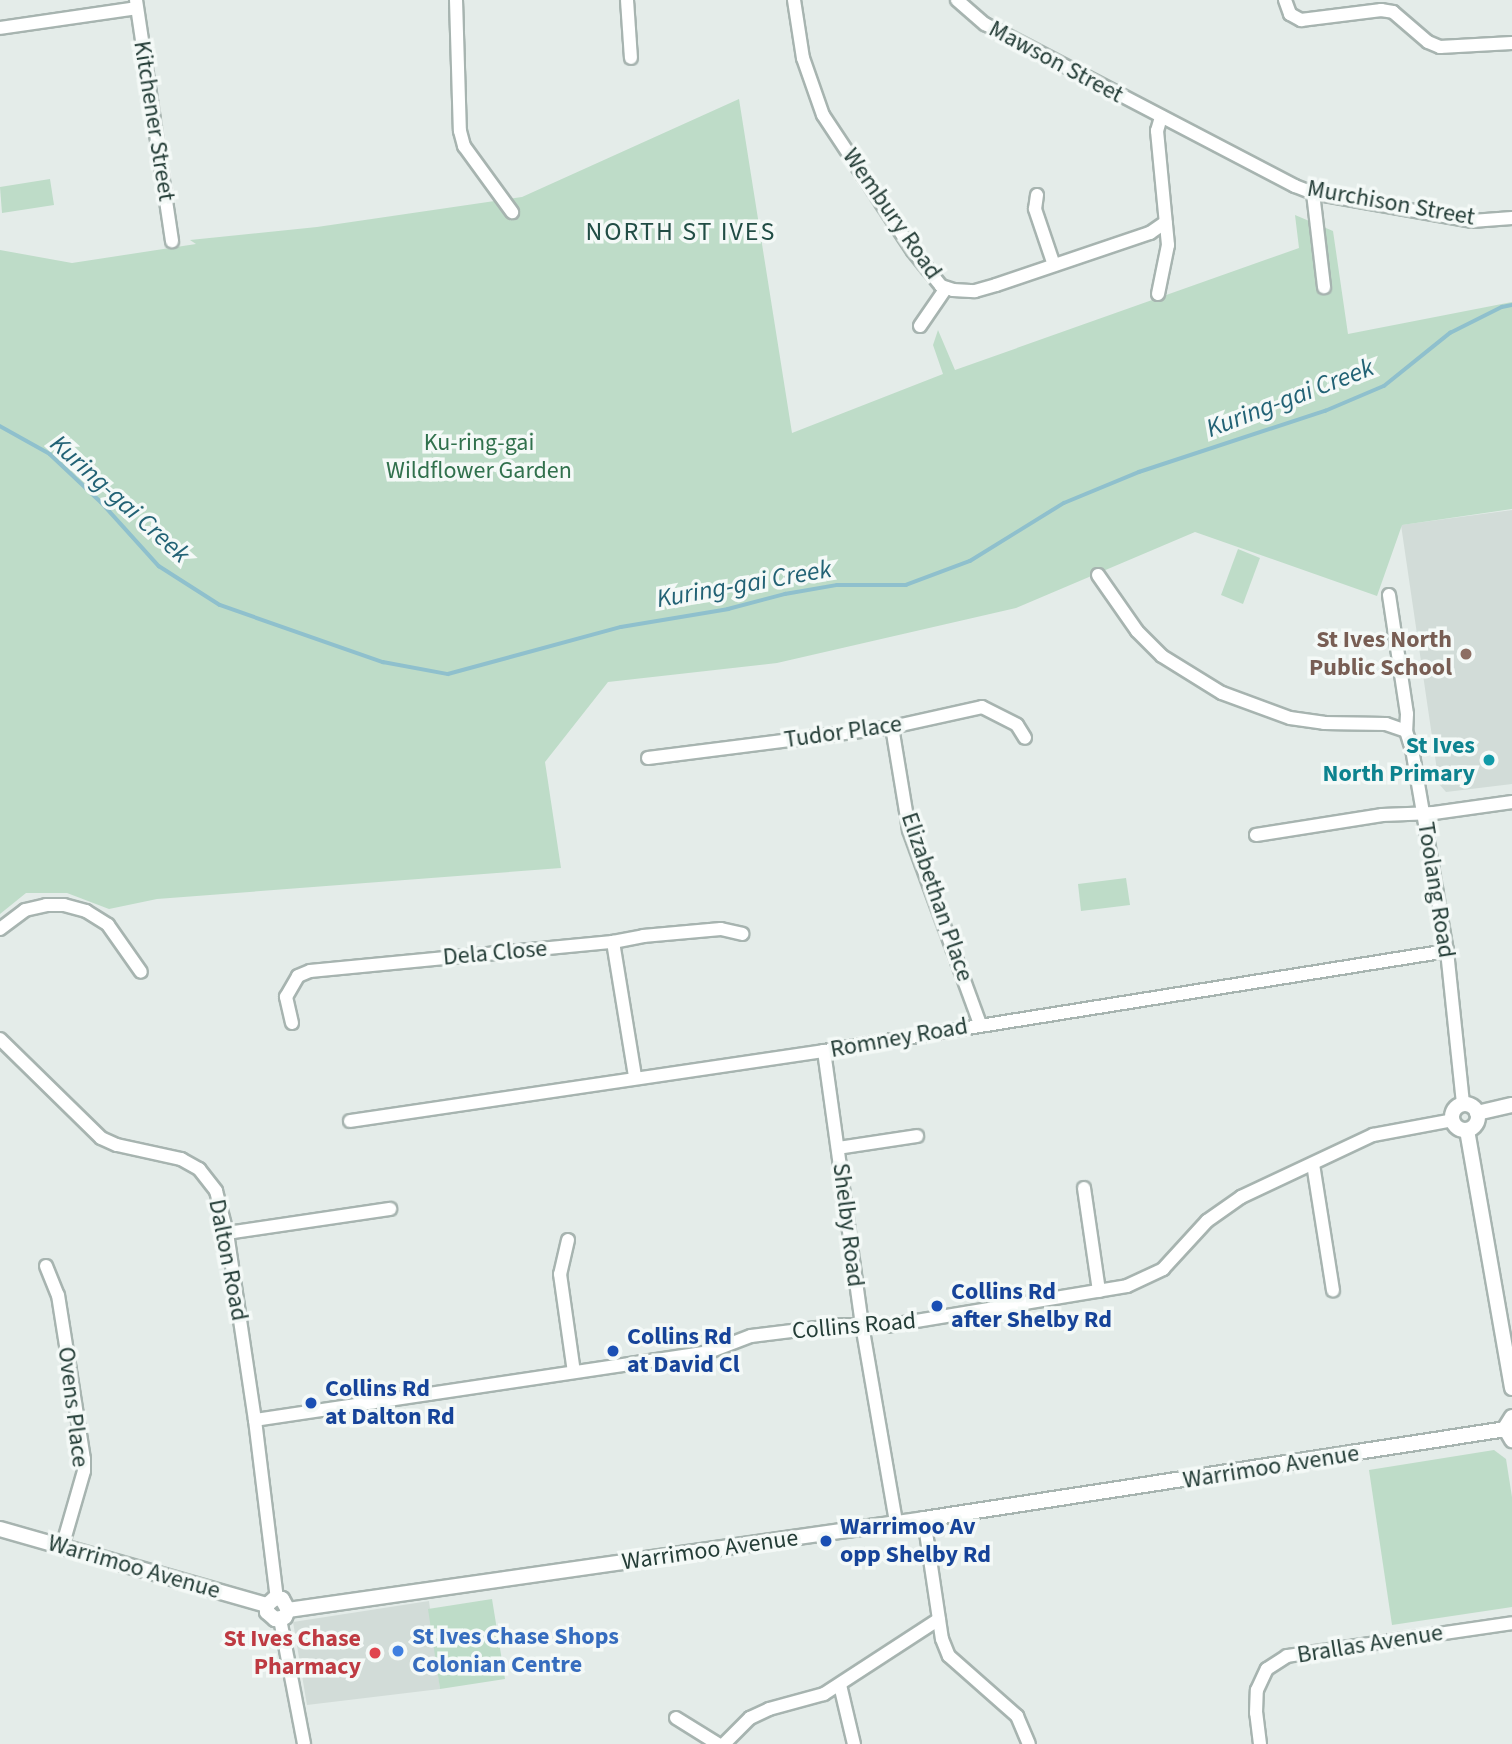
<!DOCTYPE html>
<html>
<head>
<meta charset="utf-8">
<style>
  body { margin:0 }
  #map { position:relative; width:1512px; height:1744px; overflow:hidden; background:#e4ece9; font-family:"Source Sans 3",sans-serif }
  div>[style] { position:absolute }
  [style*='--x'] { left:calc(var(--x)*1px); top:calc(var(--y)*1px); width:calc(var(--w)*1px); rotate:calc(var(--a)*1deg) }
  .built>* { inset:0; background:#d2dcd8 }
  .green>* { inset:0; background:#bedcc8 }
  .stream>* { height:3.5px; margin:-1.75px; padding:0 1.75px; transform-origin:1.75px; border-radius:1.75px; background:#8fc0cd }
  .roads { filter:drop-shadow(2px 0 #a7b4b0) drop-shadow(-2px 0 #a7b4b0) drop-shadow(0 2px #a7b4b0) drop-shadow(0 -2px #a7b4b0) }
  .minor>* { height:12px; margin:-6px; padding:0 6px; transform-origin:6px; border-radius:6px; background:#fff }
  .tertiary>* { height:14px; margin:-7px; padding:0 7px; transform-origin:7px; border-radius:7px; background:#fff }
  .tertiary>.ring { margin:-7px; padding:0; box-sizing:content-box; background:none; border:14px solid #fff; border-radius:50% }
  .dots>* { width:19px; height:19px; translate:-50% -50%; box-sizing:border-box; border:4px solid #f4f9f7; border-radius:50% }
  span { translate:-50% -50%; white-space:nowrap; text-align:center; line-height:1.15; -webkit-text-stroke:7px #f4f9f7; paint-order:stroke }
  .street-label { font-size:24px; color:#243d37 }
  .park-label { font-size:24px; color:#31714d }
  .education-label { font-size:24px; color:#785e54; font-weight:700 }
  .right { translate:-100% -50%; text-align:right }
  .culture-label { font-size:24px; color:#0d838f; font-weight:700 }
  .transit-label { font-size:24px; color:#164399; font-weight:700 }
  .left { translate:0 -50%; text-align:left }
  .shop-label { font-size:24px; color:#366cbe; font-weight:700 }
  .health-label { font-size:24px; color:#be3a42; font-weight:700 }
  .neighbourhood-label { font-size:26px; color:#214d45; letter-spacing:2px }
  .water-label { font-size:26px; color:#226275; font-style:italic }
</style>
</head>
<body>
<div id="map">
  <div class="built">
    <i style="clip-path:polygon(1512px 510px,1512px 784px,1446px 792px,1439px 784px,1401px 525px)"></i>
    <i style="clip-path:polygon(429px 1601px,440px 1689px,307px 1705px,293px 1622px)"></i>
  </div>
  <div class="green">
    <i style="clip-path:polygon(739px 99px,792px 433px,943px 374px,933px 345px,938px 330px,955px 370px,1299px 248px,1295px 215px,1333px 231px,1348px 334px,1512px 302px,1512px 509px,1402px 525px,1377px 596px,1195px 532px,1016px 608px,777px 663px,608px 682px,545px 762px,561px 868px,157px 899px,109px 909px,67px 893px,26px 893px,0 914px,0 250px,72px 263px,196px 244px,190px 240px,317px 227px,522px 197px)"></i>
    <i style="clip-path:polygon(50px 179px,54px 205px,2px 213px,0 187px)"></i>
    <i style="clip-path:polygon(1238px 549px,1260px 558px,1243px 604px,1221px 595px)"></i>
    <i style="clip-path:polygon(1126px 878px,1130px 905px,1081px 911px,1078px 884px)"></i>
    <i style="clip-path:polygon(1494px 1450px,1506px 1459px,1512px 1497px,1512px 1607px,1392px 1625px,1369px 1470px)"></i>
    <i style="clip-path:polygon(492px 1599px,505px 1679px,440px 1689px,428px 1609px)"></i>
  </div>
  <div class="stream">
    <i style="--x:0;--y:426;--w:57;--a:29.2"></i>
    <i style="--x:50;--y:454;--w:71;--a:43.3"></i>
    <i style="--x:102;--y:503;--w:85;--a:47.9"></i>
    <i style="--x:159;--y:566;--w:72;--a:32.6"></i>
    <i style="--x:220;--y:605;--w:173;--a:19.3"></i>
    <i style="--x:383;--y:662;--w:66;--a:10.5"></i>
    <i style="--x:448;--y:674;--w:179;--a:-15.2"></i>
    <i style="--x:621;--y:627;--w:109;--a:-9.5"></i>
    <i style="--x:728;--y:609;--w:59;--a:-14.7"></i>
    <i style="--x:785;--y:594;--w:53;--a:-9.8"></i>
    <i style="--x:837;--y:585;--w:69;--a:0"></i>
    <i style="--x:906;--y:585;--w:68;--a:-20.6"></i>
    <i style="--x:970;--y:561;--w:110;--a:-31.7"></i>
    <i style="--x:1064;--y:503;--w:81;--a:-22.5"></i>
    <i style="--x:1139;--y:472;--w:196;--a:-18.2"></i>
    <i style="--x:1325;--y:411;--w:64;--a:-23"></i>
    <i style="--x:1384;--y:386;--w:85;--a:-38.8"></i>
    <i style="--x:1450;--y:333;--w:58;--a:-26.6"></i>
    <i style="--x:1502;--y:307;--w:10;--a:-11"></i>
  </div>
  <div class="roads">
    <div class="minor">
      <i style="--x:136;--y:0;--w:244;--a:81.5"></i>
      <i style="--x:456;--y:0;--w:131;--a:88.3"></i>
      <i style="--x:460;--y:131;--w:16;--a:75"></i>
      <i style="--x:464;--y:146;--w:82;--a:54"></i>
      <i style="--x:627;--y:0;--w:58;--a:86.1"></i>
      <i style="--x:794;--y:0;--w:59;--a:81.2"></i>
      <i style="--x:803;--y:58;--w:60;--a:70.7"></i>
      <i style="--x:823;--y:115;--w:163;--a:56.5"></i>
      <i style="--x:913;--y:251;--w:45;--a:51.3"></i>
      <i style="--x:941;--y:286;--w:13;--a:18"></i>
      <i style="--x:953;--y:290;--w:22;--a:3"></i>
      <i style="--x:975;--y:291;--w:22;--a:-16"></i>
      <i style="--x:996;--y:285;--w:163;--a:-18.7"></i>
      <i style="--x:1150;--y:233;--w:19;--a:-35"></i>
      <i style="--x:957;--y:0;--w:37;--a:41"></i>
      <i style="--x:985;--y:24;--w:350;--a:27.6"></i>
      <i style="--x:1295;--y:186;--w:19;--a:21"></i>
      <i style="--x:1313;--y:193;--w:161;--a:10"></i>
      <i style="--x:1472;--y:221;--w:40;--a:-4.3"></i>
      <i style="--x:1285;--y:0;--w:15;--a:70"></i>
      <i style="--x:1290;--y:14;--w:13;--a:29"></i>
      <i style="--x:1301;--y:20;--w:81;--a:-7.1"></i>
      <i style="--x:1381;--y:10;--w:12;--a:9"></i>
      <i style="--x:1393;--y:12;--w:46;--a:40.6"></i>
      <i style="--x:1428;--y:42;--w:13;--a:23"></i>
      <i style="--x:1440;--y:47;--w:72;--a:-3.2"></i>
      <i style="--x:0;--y:28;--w:138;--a:-8.3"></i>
      <i style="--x:1313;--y:193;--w:95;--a:83.3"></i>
      <i style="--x:1037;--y:195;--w:14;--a:98"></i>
      <i style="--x:1035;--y:209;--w:59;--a:71.3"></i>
      <i style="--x:1158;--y:294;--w:50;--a:-78.5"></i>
      <i style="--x:1168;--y:245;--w:115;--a:-95.5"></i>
      <i style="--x:1157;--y:131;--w:15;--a:-74"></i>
      <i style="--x:920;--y:326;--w:46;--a:-55.6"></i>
      <i style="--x:1098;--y:575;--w:68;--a:55.1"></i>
      <i style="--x:1137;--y:631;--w:35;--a:45"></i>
      <i style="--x:1162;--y:656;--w:70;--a:31.7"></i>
      <i style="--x:1222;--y:693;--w:72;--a:20.2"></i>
      <i style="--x:1290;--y:718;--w:34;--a:8"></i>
      <i style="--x:1324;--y:723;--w:62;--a:0.9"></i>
      <i style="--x:1386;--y:724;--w:21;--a:19"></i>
      <i style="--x:1389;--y:595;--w:120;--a:81.4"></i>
      <i style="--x:1407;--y:714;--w:17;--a:93"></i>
      <i style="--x:1406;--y:731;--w:19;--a:72"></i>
      <i style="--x:1412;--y:749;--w:205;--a:80.2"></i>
      <i style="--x:1447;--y:951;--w:154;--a:84"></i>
      <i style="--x:892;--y:727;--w:104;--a:80.6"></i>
      <i style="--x:909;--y:830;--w:207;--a:69.9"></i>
      <i style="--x:648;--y:758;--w:246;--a:-7.2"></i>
      <i style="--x:892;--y:727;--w:92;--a:-12.5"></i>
      <i style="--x:982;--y:707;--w:39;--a:27"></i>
      <i style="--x:1017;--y:725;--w:15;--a:58"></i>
      <i style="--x:1256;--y:835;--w:128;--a:-9"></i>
      <i style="--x:1382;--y:815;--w:52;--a:-2.2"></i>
      <i style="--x:1434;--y:813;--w:79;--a:-8"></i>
      <i style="--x:0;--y:929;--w:31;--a:-37"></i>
      <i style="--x:25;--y:910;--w:22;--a:-13"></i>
      <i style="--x:46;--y:905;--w:18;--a:0"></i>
      <i style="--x:64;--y:905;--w:23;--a:15"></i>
      <i style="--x:86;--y:911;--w:26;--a:32"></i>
      <i style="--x:108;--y:925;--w:57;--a:54.9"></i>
      <i style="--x:613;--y:942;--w:137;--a:80.7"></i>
      <i style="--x:292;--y:1023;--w:27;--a:-103"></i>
      <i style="--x:286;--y:997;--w:24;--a:-60"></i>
      <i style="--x:298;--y:976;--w:13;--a:-23"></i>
      <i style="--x:310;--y:971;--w:304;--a:-5.5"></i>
      <i style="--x:613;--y:942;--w:31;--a:-11"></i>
      <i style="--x:643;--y:936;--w:78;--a:-5.1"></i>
      <i style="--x:721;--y:929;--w:22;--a:13"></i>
      <i style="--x:0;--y:1039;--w:141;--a:44.4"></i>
      <i style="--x:101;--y:1138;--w:17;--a:24"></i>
      <i style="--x:117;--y:1145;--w:66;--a:12.3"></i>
      <i style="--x:181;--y:1159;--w:21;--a:29"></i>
      <i style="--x:199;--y:1169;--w:28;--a:52"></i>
      <i style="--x:216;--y:1191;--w:43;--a:75.3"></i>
      <i style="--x:227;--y:1233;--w:189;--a:81.5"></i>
      <i style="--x:255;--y:1420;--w:179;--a:83"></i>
      <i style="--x:824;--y:1051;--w:277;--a:82.1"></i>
      <i style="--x:862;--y:1325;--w:200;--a:80.2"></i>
      <i style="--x:350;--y:1121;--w:479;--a:-8.4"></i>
      <i style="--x:824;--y:1051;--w:631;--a:-9.12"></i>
      <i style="--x:838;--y:1148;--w:80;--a:-8.6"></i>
      <i style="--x:1313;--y:1164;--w:128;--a:81"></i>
      <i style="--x:1084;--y:1188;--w:104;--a:81.7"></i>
      <i style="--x:227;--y:1233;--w:165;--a:-8.4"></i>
      <i style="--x:568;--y:1240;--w:35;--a:103"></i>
      <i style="--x:560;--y:1274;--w:99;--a:81.9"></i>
      <i style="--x:46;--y:1266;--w:31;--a:68"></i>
      <i style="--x:58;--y:1295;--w:166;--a:81"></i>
      <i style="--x:84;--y:1459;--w:12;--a:90"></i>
      <i style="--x:84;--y:1471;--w:79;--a:106.1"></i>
      <i style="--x:255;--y:1420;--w:459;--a:-8.5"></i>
      <i style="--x:709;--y:1352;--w:45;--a:-20.9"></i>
      <i style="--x:751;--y:1336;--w:91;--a:-7"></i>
      <i style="--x:841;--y:1325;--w:45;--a:1.3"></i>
      <i style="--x:886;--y:1326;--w:244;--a:-9.4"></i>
      <i style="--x:1127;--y:1286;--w:40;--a:-25"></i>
      <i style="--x:1163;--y:1269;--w:65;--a:-47.5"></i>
      <i style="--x:1207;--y:1221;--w:42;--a:-35.2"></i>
      <i style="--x:1241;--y:1197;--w:146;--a:-25.2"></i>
      <i style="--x:1373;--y:1135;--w:81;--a:-10.6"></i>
      <i style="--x:924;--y:1519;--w:121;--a:81.5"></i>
      <i style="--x:942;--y:1639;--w:18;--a:68"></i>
      <i style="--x:949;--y:1656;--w:91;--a:41.4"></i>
      <i style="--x:1017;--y:1716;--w:30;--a:67"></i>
      <i style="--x:280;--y:1619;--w:127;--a:79.1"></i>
      <i style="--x:840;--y:1685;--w:61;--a:76.7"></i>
      <i style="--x:676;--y:1718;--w:49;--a:31.8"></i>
      <i style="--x:724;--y:1744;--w:37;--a:-45"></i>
      <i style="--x:750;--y:1718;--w:21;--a:-25"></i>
      <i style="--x:769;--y:1709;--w:57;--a:-15.3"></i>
      <i style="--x:824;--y:1694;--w:137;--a:-33.1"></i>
      <i style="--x:1260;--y:1744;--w:31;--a:-97"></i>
      <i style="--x:1256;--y:1713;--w:23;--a:-88"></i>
      <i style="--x:1257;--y:1690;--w:23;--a:-65"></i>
      <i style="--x:1267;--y:1669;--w:24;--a:-33"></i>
      <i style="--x:1287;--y:1656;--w:227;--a:-8.3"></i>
    </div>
    <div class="tertiary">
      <i class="ring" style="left:1452px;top:1104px;width:12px;height:12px"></i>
      <i style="--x:1477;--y:1113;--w:36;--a:-13"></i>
      <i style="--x:1467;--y:1130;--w:262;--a:80.1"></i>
      <i style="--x:1512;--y:1417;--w:13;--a:122"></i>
      <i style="--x:1505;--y:1428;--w:14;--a:60"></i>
      <i style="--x:0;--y:1529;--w:278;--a:15.9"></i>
      <i style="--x:267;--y:1605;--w:7;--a:90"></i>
      <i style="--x:267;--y:1612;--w:11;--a:41"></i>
      <i style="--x:275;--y:1619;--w:10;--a:-11"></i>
      <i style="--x:285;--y:1617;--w:8;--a:-67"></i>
      <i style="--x:267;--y:1605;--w:11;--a:-41"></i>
      <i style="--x:275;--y:1598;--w:7;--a:8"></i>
      <i style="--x:282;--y:1599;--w:13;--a:61"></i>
      <i style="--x:288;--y:1610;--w:642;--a:-8.14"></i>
      <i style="--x:924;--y:1519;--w:589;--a:-8.79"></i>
    </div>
  </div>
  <div class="dots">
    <i style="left:1466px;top:654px;background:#8d6e63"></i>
    <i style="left:1489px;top:760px;background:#0f9aa8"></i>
    <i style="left:937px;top:1306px;background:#1a4fb4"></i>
    <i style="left:613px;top:1351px;background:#1a4fb4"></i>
    <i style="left:311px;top:1403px;background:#1a4fb4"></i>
    <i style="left:826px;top:1541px;background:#1a4fb4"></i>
    <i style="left:398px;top:1651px;background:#3f7fe0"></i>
    <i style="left:375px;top:1653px;background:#e0444e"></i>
  </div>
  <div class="street-label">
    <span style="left:1056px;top:62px;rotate:28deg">Mawson Street</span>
    <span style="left:154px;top:121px;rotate:81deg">Kitchener Street</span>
    <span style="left:1391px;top:203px;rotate:10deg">Murchison Street</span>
    <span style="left:892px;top:214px;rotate:55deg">Wembury Road</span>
    <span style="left:843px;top:732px;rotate:-8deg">Tudor Place</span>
    <span style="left:1436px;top:890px;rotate:81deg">Toolang Road</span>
    <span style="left:937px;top:897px;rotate:71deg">Elizabethan Place</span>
    <span style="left:495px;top:953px;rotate:-5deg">Dela Close</span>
    <span style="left:899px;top:1038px;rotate:-10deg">Romney Road</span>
    <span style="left:848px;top:1225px;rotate:83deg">Shelby Road</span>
    <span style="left:228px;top:1260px;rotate:79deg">Dalton Road</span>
    <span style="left:854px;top:1326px;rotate:-5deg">Collins Road</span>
    <span style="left:73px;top:1407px;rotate:83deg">Ovens Place</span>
    <span style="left:1271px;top:1467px;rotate:-9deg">Warrimoo Avenue</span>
    <span style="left:710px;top:1550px;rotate:-8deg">Warrimoo Avenue</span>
    <span style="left:134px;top:1567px;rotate:16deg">Warrimoo Avenue</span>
    <span style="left:1370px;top:1644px;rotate:-9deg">Brallas Avenue</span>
  </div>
  <div class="park-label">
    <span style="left:479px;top:457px">Ku-ring-gai<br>Wildflower Garden</span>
  </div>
  <div class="education-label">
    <span class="right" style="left:1452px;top:654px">St Ives North<br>Public School</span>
  </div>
  <div class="culture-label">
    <span class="right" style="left:1475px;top:760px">St Ives<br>North Primary</span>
  </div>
  <div class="transit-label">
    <span class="left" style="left:951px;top:1306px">Collins Rd<br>after Shelby Rd</span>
    <span class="left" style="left:627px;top:1351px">Collins Rd<br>at David Cl</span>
    <span class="left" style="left:325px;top:1403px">Collins Rd<br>at Dalton Rd</span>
    <span class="left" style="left:840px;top:1541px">Warrimoo Av<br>opp Shelby Rd</span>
  </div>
  <div class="shop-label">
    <span class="left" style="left:412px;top:1651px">St Ives Chase Shops<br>Colonian Centre</span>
  </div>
  <div class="health-label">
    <span class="right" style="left:361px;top:1653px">St Ives Chase<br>Pharmacy</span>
  </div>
  <div class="neighbourhood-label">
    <span style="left:681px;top:232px">NORTH ST IVES</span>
  </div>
  <div class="water-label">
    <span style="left:1290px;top:398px;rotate:-21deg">Kuring-gai Creek</span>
    <span style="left:120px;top:499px;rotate:42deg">Kuring-gai Creek</span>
    <span style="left:744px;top:584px;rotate:-10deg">Kuring-gai Creek</span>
  </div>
</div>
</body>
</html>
